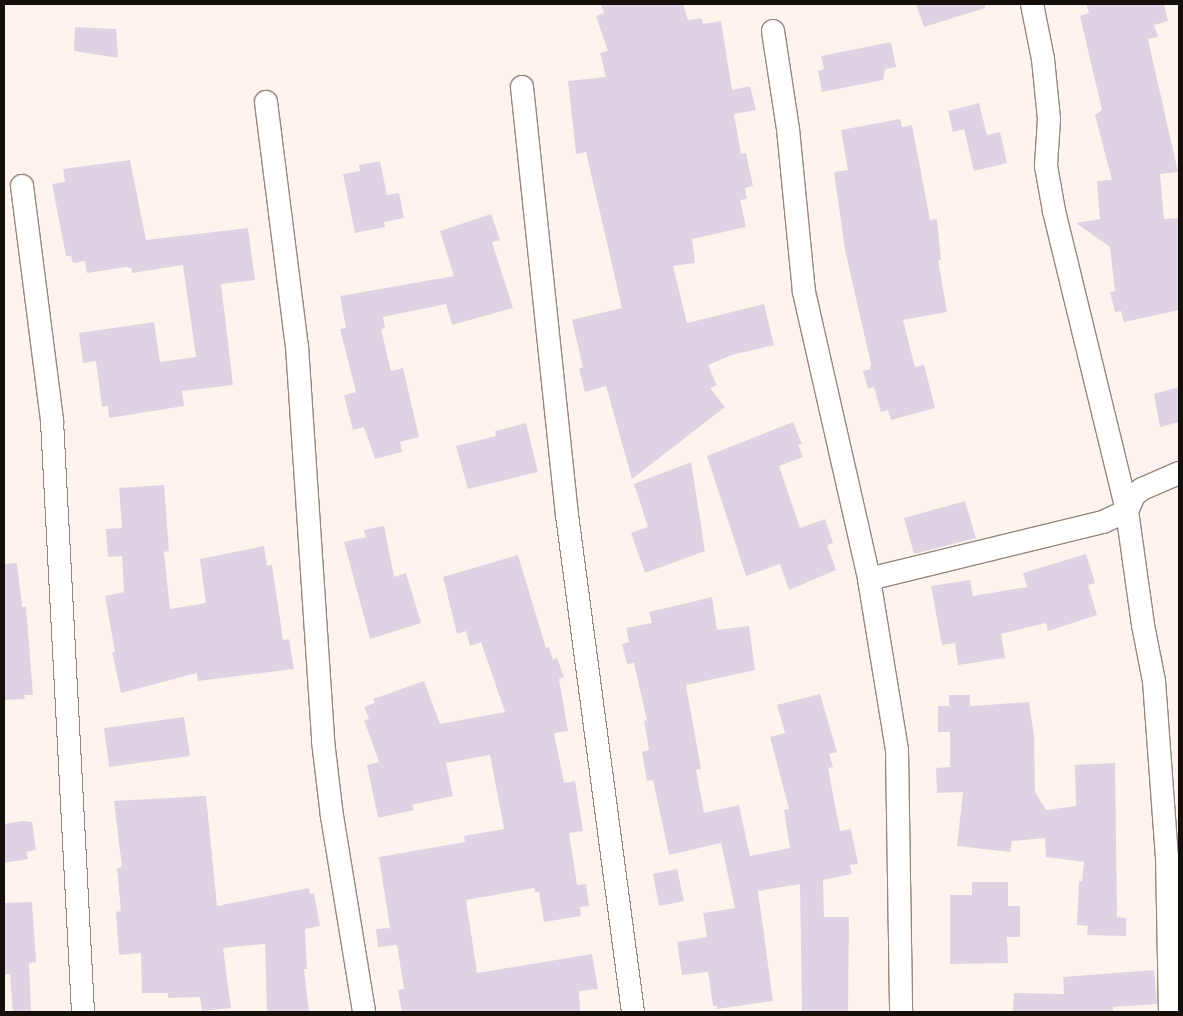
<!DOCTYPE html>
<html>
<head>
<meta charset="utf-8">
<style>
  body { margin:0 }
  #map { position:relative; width:1183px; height:1016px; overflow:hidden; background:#fff4ed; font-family:"Nunito Sans",sans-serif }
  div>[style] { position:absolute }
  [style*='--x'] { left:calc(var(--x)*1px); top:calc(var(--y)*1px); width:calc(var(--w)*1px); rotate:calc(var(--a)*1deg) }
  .building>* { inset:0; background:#ded3e3 }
  .roads { filter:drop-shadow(1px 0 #97877c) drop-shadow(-1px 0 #97877c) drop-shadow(0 1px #97877c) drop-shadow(0 -1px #97877c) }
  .street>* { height:22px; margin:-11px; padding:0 11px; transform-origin:11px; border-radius:11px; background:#fff }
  span { translate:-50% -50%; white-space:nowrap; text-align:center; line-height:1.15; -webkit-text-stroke:4px #fff; paint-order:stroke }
  .frame { position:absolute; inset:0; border:5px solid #150f0b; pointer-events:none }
</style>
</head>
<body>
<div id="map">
  <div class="building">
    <i style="clip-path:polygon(601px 4px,683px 4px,688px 20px,702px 18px,703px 24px,721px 21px,732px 90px,750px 86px,756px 110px,734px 114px,741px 154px,746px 153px,753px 186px,745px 188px,747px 199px,740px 200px,746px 227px,692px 239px,695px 263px,673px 266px,687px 323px,764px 304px,774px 345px,732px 355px,708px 365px,717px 385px,710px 388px,725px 407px,632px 479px,606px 386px,585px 392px,579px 369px,583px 367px,572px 320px,622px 308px,586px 152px,576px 154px,568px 81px,606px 77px,600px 53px,608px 51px,596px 16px,604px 13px)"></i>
    <i style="clip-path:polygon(916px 4px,985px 4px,985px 8px,924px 27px)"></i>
    <i style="clip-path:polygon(1086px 4px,1164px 4px,1168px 21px,1154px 25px,1158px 37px,1148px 39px,1178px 172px,1160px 174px,1164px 219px,1178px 218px,1179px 310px,1124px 322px,1121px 311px,1115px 312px,1110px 292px,1115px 291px,1110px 247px,1076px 223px,1100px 219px,1097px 181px,1112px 180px,1095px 115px,1102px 110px,1080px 16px,1089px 13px)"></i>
    <i style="clip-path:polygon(75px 27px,116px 29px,118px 58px,74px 51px)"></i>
    <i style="clip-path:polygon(891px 42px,896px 67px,885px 69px,883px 80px,822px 92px,818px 71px,824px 69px,821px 56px)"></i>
    <i style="clip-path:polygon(979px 103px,987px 135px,1000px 132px,1007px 163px,974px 171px,964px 129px,953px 132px,948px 111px)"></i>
    <i style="clip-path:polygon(900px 119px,902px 127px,912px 125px,930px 220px,937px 219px,941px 260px,938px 260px,947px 312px,903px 320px,915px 367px,924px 365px,935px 408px,891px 420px,888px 410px,881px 412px,874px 387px,868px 389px,863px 371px,870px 369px,871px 364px,845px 250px,834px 172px,848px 170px,841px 130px)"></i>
    <i style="clip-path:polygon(130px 160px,146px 240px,248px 228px,255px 280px,221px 284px,233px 385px,182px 391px,184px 406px,109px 418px,108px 406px,102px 407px,96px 361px,83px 363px,79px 333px,154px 322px,160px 362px,196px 357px,183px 265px,132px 273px,131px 268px,126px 267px,87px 273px,85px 261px,73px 263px,71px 256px,66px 256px,52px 184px,65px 182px,63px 169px)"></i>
    <i style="clip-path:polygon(380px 161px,387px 195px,399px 193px,404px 218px,384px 222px,385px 227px,355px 233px,343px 174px,360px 171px,359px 165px)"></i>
    <i style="clip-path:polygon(491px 214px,500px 240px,492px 242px,513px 308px,452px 325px,446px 304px,383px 317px,385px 328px,381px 329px,391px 371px,403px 368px,419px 437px,400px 442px,402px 452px,375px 459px,364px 427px,353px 430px,344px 395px,356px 392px,340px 329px,346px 328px,340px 296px,454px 276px,440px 231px)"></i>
    <i style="clip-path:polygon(1179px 387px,1179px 422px,1160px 427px,1154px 394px)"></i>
    <i style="clip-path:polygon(793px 422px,802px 444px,798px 445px,803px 457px,779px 466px,800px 528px,825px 519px,833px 543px,827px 545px,836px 570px,789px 590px,780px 564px,746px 576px,707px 456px)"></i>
    <i style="clip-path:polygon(526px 423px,538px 472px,468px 489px,456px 446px,496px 436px,495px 431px)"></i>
    <i style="clip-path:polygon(691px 462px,705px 551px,645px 573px,631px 533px,648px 527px,634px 484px)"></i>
    <i style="clip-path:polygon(164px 485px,169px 551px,164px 552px,170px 609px,206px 603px,200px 559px,264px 546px,267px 566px,272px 565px,283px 640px,289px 639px,294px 669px,198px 681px,197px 673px,121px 693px,112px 652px,115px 652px,105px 596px,124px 592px,122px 556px,108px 557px,106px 529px,122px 528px,119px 488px)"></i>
    <i style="clip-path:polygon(965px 501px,976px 538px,914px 554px,904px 518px)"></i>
    <i style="clip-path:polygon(384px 526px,394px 577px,406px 573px,421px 623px,370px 639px,344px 542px,366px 537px,364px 530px)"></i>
    <i style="clip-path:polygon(1086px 554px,1095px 583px,1088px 585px,1097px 615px,1048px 631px,1046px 623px,1001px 634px,1005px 658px,958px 665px,955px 643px,942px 645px,931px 586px,970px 580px,973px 596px,1027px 587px,1023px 573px)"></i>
    <i style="clip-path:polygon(518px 555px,546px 648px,549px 647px,553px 660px,557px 658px,564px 677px,559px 679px,568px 731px,554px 733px,564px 783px,575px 781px,583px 831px,569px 833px,577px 885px,586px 884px,589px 906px,580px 907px,581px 916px,544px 922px,539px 892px,535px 892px,534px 888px,466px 900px,477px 973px,592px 954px,598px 989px,579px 991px,580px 1012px,402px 1012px,398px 990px,404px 989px,397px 945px,378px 947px,376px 929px,390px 928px,379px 857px,465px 842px,464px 836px,504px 829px,490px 755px,446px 763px,453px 796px,412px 805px,414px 810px,378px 818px,367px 765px,379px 762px,364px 720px,369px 719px,364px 707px,375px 703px,373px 699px,424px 681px,440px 724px,505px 712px,481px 642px,470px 646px,466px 631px,457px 634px,443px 577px)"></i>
    <i style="clip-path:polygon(17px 563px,22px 607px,26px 607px,33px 695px,24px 695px,25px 699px,4px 700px,4px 564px)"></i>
    <i style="clip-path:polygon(712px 597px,717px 630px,749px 626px,755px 670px,686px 685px,701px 769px,696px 770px,704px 813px,739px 805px,750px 856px,790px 848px,784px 810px,789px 809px,770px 737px,785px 733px,777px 705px,820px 694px,837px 752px,829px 754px,833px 767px,828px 768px,840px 831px,851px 829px,858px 864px,850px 865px,852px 874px,823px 880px,824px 917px,849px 917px,848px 1012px,802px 1012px,800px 884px,758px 891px,773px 1001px,717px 1009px,717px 1006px,713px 1006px,708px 972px,682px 975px,677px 942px,707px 937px,703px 913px,735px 908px,721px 843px,669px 855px,653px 780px,647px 781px,642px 752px,649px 750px,644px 721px,647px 720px,634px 663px,627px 664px,622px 644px,629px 642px,626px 628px,652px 623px,649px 612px)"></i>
    <i style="clip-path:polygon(949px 695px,970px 695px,970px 706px,1029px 702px,1034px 736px,1035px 792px,1046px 810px,1076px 806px,1075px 765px,1115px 763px,1117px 917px,1126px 918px,1126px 936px,1087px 935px,1088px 926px,1077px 925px,1079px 881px,1082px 881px,1084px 862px,1046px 857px,1045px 838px,1012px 841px,1010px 852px,957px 846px,963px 792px,937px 793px,936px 768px,950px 767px,950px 732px,938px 732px,938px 706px,949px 706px)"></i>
    <i style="clip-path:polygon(184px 717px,190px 756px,109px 767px,104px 728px)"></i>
    <i style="clip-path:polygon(206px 796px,217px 906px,309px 888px,310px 894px,314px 893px,320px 926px,305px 929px,307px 969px,304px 969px,309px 1012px,267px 1012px,265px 944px,223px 948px,231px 1008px,202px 1011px,200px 997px,168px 998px,168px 993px,142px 993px,141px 953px,119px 955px,116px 912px,121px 911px,117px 868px,122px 867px,114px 801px)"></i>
    <i style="clip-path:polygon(23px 821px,32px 822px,36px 850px,26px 852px,28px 859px,4px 863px,4px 824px)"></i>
    <i style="clip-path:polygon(677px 869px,684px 901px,659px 906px,653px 874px)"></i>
    <i style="clip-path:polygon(972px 882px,1008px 882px,1008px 906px,1020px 906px,1020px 937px,1007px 937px,1008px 963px,950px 964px,950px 895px,972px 895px)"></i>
    <i style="clip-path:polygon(32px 902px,36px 962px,29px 963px,31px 1012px,13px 1012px,10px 974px,4px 974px,4px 903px)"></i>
    <i style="clip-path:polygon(1154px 970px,1157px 1004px,1113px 1007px,1113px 1012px,1013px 1012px,1014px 993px,1064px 994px,1063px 977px)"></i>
  </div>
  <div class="roads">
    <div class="street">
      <i style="--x:1032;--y:4;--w:56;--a:78.7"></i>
      <i style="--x:1043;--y:59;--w:60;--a:84.3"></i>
      <i style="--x:1049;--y:119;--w:47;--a:93.7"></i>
      <i style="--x:1046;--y:166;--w:46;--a:79.9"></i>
      <i style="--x:1054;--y:211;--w:309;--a:76.3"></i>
      <i style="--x:1127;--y:511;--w:115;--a:82"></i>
      <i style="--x:1143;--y:625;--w:57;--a:78.9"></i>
      <i style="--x:1154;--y:681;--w:175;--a:85.8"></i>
      <i style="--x:1167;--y:856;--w:156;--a:88.9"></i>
      <i style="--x:773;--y:31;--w:99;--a:81.3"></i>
      <i style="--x:788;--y:129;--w:164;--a:84.4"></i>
      <i style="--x:804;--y:292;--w:294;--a:77.2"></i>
      <i style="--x:869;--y:579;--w:173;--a:80.7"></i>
      <i style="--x:897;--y:750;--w:262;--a:89.1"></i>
      <i style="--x:522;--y:87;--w:430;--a:84"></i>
      <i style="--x:567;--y:515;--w:501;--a:82.44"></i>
      <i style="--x:266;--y:102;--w:246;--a:82.8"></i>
      <i style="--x:297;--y:346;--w:396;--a:86.2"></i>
      <i style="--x:323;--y:741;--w:76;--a:83.2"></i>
      <i style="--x:332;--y:816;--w:199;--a:80.7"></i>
      <i style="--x:22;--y:186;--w:237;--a:82.7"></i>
      <i style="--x:52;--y:421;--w:592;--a:87"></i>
      <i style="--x:869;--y:579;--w:241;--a:-13.7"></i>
      <i style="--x:1103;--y:522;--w:26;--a:-25"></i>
      <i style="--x:1127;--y:511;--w:17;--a:-66"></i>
      <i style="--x:1134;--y:495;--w:10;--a:-37"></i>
      <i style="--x:1142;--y:489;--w:40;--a:-23.4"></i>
    </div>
  </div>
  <div class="frame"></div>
</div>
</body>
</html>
